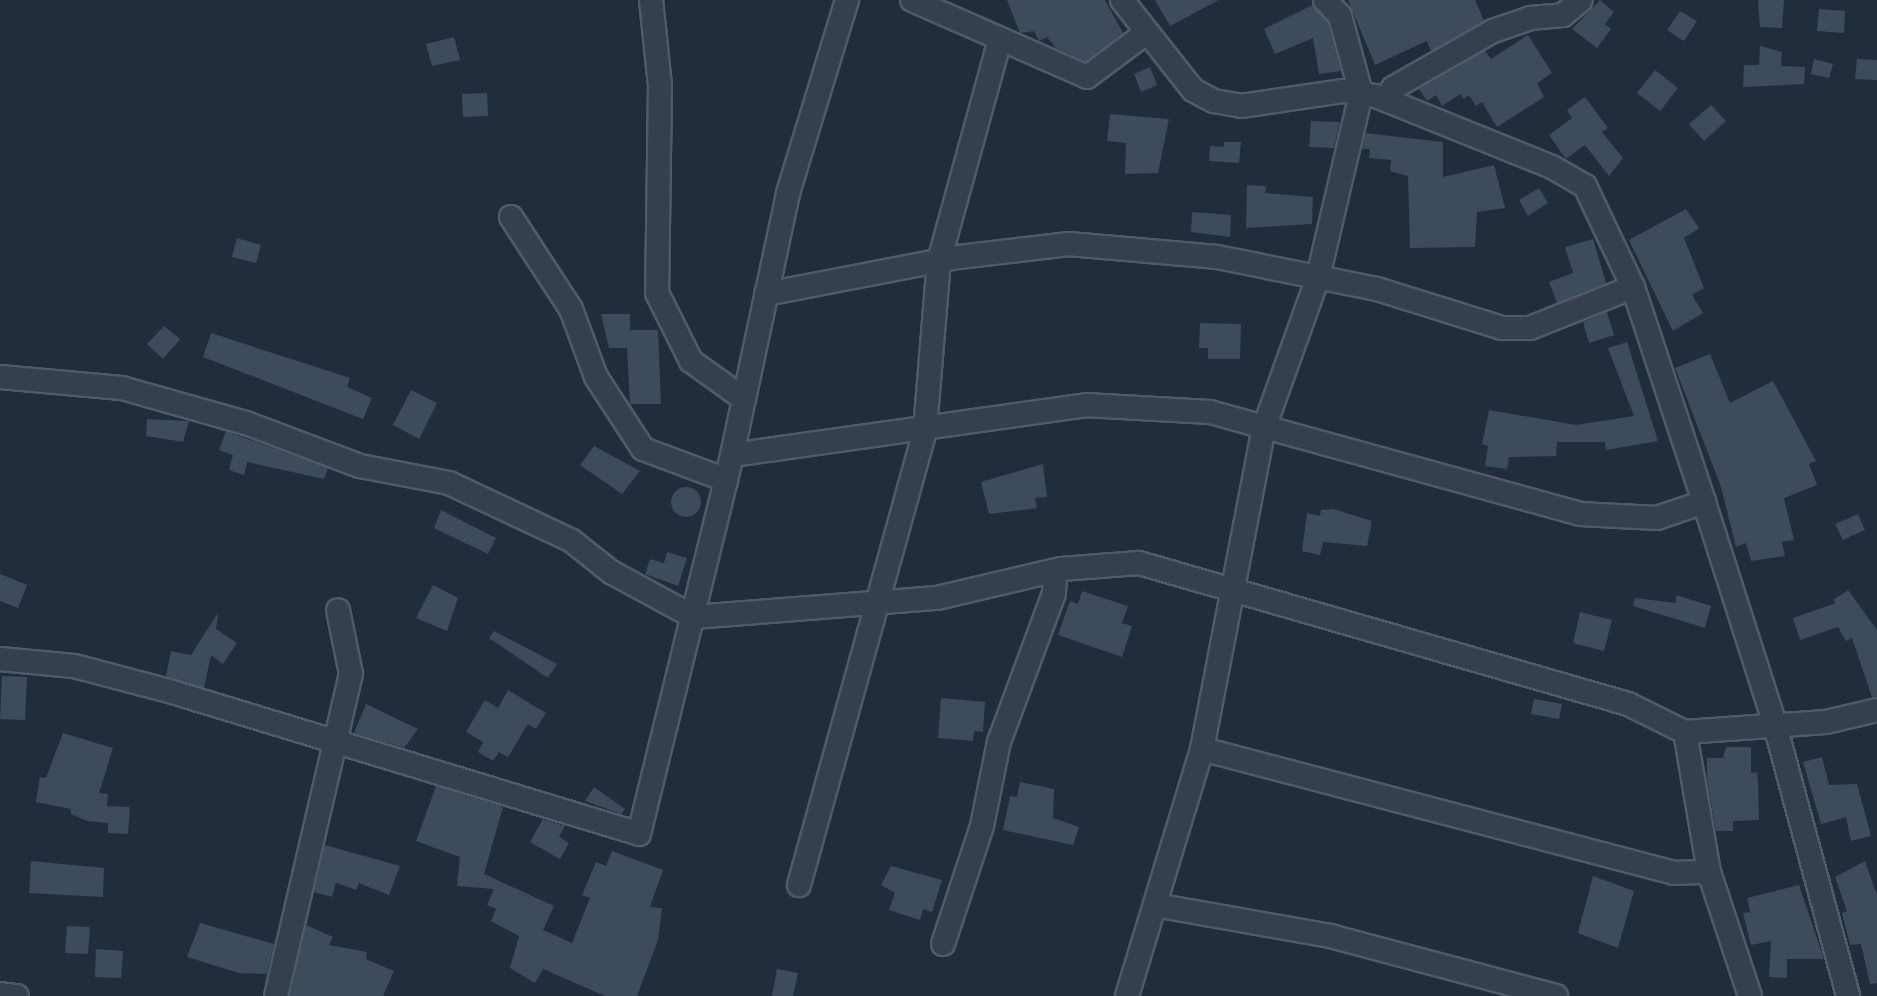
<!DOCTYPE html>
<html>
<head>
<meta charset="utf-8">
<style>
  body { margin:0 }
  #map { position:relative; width:1877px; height:996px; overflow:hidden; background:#212d3d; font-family:"Alegreya Sans",sans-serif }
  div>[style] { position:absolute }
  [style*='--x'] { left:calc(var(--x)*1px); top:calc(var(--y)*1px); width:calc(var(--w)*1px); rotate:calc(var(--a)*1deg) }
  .building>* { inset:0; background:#3d4b5d }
  .round { border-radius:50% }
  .roads { filter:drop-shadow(2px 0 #515a68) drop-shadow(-2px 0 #515a68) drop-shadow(0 2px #515a68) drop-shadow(0 -2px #515a68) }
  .minor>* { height:22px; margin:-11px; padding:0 11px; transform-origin:11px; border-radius:11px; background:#353f4d }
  span { translate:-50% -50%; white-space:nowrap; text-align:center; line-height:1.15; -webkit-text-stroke:6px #1b2432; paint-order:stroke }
</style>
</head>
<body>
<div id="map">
  <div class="building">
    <i style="clip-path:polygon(1007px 0,1105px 0,1123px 33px,1085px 61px,1056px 48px,1047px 37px,1039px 41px,1034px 31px,1020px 33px)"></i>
    <i style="clip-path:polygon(1155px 0,1219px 0,1170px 26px)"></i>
    <i style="clip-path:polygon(1348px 0,1475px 0,1484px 21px,1431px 51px,1427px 41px,1375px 65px)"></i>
    <i style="clip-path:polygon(1600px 0,1614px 12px,1605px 24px,1611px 29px,1597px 48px,1572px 29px)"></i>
    <i style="clip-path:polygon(1758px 0,1784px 0,1782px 28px,1760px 27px)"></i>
    <i style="clip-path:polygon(1313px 5px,1328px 23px,1341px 71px,1319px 74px,1313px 38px,1275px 54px,1264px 29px)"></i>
    <i style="clip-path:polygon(1819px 9px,1845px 11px,1844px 33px,1817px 31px)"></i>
    <i style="clip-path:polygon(1680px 11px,1697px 21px,1684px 41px,1667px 30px)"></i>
    <i style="clip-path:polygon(1528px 35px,1552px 73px,1537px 83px,1544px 97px,1497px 127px,1482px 102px,1476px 106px,1469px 95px,1464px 99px,1460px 94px,1442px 106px,1436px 95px,1427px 101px,1419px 89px,1485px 51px,1491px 59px)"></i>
    <i style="clip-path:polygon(454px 37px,460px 60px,432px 66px,426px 44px)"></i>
    <i style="clip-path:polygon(1760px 46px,1782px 52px,1781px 66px,1805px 67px,1804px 84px,1743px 87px,1744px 65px,1759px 65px)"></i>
    <i style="clip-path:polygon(1814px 59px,1833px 64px,1829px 78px,1811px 74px)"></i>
    <i style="clip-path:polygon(1857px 59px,1877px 60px,1877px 80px,1855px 79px)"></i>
    <i style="clip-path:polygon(1150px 67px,1157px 85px,1141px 92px,1134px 74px)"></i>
    <i style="clip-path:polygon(1655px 70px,1678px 88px,1660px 111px,1637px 93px)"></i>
    <i style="clip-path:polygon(487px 93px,488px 116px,463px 117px,462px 94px)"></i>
    <i style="clip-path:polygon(1585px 97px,1608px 128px,1602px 132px,1623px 158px,1609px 176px,1585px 145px,1566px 159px,1549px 135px,1572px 118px,1567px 110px)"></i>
    <i style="clip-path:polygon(1711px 105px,1726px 121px,1704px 141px,1689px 124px)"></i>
    <i style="clip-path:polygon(1110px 114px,1169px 119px,1158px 173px,1125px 174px,1126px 143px,1107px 141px)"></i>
    <i style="clip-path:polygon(1311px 121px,1340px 122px,1334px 148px,1309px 147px)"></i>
    <i style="clip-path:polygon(1365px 133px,1443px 142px,1443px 177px,1494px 165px,1505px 208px,1477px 212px,1475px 247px,1410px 248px,1408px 176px,1390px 171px,1391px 160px,1369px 158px,1370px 149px,1362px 149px)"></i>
    <i style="clip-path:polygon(1224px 142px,1241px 142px,1239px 163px,1209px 161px,1210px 146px,1224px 147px)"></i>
    <i style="clip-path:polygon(1247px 185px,1266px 186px,1265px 193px,1313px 197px,1312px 224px,1246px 228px)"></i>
    <i style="clip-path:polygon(1539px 188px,1548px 203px,1528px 216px,1519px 200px)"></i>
    <i style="clip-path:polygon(1686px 209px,1699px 228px,1684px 238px,1704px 288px,1692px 295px,1703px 313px,1673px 331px,1629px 240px)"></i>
    <i style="clip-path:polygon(1192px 212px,1231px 215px,1230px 237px,1191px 232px)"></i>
    <i style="clip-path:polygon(237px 238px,261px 245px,256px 263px,232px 257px)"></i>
    <i style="clip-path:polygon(1593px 239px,1606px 283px,1557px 303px,1549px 282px,1573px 273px,1565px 247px)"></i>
    <i style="clip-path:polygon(1607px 312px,1614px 335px,1589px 343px,1583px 322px)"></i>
    <i style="clip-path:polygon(601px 314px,630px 314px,630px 330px,658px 330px,661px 404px,630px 404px,627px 348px,609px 348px)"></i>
    <i style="clip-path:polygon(1200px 323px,1241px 324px,1240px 359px,1208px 359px,1208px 348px,1199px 348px)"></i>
    <i style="clip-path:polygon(164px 326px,180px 339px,163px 359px,147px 344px)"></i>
    <i style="clip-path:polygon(211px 333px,350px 378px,347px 387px,372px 398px,363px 419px,203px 357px)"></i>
    <i style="clip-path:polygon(1627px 342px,1658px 441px,1606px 450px,1605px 442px,1557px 442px,1556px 456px,1509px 457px,1507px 469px,1485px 466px,1488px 446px,1482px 444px,1489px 410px,1576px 425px,1634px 416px,1608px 348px)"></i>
    <i style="clip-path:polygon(1710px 354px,1730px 403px,1773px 381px,1816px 461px,1809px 464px,1817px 485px,1784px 498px,1794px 540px,1782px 542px,1785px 556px,1751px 561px,1746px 543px,1736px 547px,1721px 487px,1675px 368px)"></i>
    <i style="clip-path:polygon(411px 390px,437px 403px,419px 439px,393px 425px)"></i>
    <i style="clip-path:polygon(147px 419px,189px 421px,183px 442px,146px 436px)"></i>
    <i style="clip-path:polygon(226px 431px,328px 468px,324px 479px,247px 462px,244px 475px,229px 470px,233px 455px,219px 450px)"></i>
    <i style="clip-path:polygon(594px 446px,640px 471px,622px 494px,580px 465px)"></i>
    <i style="clip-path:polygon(1043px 464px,1047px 497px,1035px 498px,1037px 508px,989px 514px,981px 482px)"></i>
    <i class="round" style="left:671px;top:487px;width:30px;height:30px"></i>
    <i style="clip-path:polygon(1333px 509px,1372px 521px,1367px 546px,1323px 542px,1320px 555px,1302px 551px,1307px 513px,1320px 516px,1321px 510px)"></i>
    <i style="clip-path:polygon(441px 510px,496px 538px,488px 554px,434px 528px)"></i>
    <i style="clip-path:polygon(1858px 514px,1865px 530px,1843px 540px,1835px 524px)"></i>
    <i style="clip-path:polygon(667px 552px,687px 558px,678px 586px,645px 574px,650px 559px,664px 563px)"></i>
    <i style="clip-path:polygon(0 574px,27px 585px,18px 608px,0 601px)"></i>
    <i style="clip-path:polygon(433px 585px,458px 598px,447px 631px,416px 618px)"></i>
    <i style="clip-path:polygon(1848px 590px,1877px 630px,1877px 697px,1872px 697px,1852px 638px,1846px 641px,1838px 627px,1800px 640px,1793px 618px,1836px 603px,1833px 600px)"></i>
    <i style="clip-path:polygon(1082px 591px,1128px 606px,1122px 623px,1132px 626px,1122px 657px,1058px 635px,1070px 601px,1078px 604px)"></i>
    <i style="clip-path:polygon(1676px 595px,1711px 606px,1705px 628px,1633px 606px,1635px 598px,1676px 603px)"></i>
    <i style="clip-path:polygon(1580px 612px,1612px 620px,1604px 651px,1573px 643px)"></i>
    <i style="clip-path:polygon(218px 613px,216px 629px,237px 643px,223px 664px,211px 655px,204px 688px,166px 676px,171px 651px,191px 655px)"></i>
    <i style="clip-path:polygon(494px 631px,557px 664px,548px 678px,489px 638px)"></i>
    <i style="clip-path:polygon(2px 676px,27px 677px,25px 720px,0 719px)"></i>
    <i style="clip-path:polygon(508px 690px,546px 713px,536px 729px,528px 724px,508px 757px,499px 752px,493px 761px,478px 752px,483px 742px,466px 732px,485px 700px,498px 708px)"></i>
    <i style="clip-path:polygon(941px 698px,985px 702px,983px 732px,974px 731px,973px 741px,938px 738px)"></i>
    <i style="clip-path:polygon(1534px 699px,1562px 704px,1559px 719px,1531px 714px)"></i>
    <i style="clip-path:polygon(366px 704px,418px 729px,404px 748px,354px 733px)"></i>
    <i style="clip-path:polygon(63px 733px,113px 748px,99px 793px,108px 794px,107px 806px,130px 807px,128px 834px,108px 833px,108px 823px,87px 821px,71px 814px,71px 809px,36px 802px,40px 777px,46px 778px)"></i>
    <i style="clip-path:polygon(1726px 747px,1751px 747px,1751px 773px,1757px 772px,1758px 782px,1759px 820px,1733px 821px,1733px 831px,1716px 831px,1707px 779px,1707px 758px,1723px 758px)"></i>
    <i style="clip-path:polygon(1822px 757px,1829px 785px,1857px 784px,1871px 836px,1851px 841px,1846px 817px,1821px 824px,1803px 762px)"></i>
    <i style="clip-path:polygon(1020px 782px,1054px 789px,1053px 818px,1079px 827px,1073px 845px,1003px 830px,1010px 796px,1017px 797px)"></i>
    <i style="clip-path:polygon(436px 786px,503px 807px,484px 874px,554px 906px,543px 930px,572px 943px,590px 898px,582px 895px,596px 862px,606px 866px,612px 851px,663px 870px,650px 907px,662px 908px,658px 940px,637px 996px,605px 996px,543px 969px,535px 983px,510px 968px,519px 936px,491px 921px,496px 909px,487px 905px,494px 889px,457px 886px,460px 857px,416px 841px)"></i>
    <i style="clip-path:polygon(594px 787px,625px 809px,621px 814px,585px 801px)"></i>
    <i style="clip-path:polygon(543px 819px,565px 826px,559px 837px,569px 843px,560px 859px,530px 842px)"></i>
    <i style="clip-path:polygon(325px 845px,400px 866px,389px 895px,359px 883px,356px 890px,336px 883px,332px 897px,314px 892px)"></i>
    <i style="clip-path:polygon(31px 861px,104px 868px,103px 897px,29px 893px)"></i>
    <i style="clip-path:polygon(1865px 861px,1877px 895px,1877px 983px,1870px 984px,1861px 944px,1850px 945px,1842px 913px,1847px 911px,1835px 877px)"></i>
    <i style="clip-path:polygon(891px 866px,942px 880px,932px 912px,923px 909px,920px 920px,889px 910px,895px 893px,881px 885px)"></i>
    <i style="clip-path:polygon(1593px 876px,1634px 891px,1618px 948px,1578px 933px)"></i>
    <i style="clip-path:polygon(1799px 885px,1824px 959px,1787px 959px,1787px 978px,1769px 977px,1771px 941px,1751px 945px,1743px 913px,1750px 912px,1747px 898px)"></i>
    <i style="clip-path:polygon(200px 923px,274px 944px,267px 974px,239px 973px,187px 957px)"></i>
    <i style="clip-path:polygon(306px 925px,333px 937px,329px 945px,367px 952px,366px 959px,394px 971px,383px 996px,290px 996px)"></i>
    <i style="clip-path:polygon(67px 926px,90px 927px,88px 954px,65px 953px)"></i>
    <i style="clip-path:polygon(96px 949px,123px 951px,121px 978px,95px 977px)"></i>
    <i style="clip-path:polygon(777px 969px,798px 973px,793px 996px,772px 996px)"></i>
  </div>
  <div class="roads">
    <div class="minor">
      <i style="--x:651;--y:0;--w:85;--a:84"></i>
      <i style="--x:660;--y:85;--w:208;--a:90.8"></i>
      <i style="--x:657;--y:293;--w:76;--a:63.4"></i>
      <i style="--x:691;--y:361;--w:65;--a:35.6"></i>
      <i style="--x:912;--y:0;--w:191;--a:23.7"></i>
      <i style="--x:1087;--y:77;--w:74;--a:-36.7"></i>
      <i style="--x:1122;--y:0;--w:115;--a:51.7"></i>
      <i style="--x:1193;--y:90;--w:24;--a:28"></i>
      <i style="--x:1214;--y:101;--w:27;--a:10"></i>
      <i style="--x:1241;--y:106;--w:104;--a:-8.3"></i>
      <i style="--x:1344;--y:91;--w:32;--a:9"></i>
      <i style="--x:1376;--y:96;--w:190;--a:22"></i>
      <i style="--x:1552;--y:167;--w:38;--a:30"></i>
      <i style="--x:1585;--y:186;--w:112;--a:64.6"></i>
      <i style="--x:1633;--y:287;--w:226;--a:71.7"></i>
      <i style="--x:1704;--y:502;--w:234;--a:72.3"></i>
      <i style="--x:1775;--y:725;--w:281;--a:74.9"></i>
      <i style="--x:1388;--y:99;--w:12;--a:-66"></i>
      <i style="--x:1393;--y:88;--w:115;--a:-29.7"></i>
      <i style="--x:1493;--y:31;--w:39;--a:-19"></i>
      <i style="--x:1530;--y:18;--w:33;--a:-5"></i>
      <i style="--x:1563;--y:15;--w:23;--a:-40"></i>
      <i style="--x:511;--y:217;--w:110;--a:56.9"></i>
      <i style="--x:571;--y:309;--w:72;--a:69.8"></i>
      <i style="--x:596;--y:377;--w:86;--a:56.9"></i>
      <i style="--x:643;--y:449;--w:89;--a:20.5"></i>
      <i style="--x:766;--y:294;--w:197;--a:-10.9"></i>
      <i style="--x:959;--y:257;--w:111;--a:-6.7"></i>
      <i style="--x:1069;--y:244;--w:149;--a:5"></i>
      <i style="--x:1217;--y:257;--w:163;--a:11.3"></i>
      <i style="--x:1377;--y:289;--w:131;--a:17.3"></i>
      <i style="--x:1502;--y:328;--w:28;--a:0"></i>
      <i style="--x:1530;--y:328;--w:111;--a:-21.7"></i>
      <i style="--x:0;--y:377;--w:122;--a:5.2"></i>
      <i style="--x:122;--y:388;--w:129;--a:15.8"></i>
      <i style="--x:246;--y:423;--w:122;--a:20.7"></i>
      <i style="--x:360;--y:466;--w:91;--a:10.8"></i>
      <i style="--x:449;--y:483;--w:136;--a:25.2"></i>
      <i style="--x:572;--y:541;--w:50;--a:38.5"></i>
      <i style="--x:611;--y:572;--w:94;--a:28.5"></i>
      <i style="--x:694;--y:617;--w:244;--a:-4.5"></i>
      <i style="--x:937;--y:598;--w:127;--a:-13.2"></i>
      <i style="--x:1061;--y:569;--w:78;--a:-4.4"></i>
      <i style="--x:1139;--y:563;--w:509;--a:16.08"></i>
      <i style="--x:1628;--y:704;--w:64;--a:26.2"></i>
      <i style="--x:1685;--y:732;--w:141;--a:-4.1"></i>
      <i style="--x:1826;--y:722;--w:52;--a:-13.2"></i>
      <i style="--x:732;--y:455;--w:268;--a:-77.9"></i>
      <i style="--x:788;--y:193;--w:202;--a:-73"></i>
      <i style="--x:0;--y:659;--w:74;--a:5.4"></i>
      <i style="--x:74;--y:666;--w:98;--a:14.7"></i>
      <i style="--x:169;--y:691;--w:491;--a:16.9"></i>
      <i style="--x:639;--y:834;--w:390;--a:-76.2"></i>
      <i style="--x:732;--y:455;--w:358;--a:-8"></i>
      <i style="--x:1086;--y:405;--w:124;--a:3.2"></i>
      <i style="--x:1210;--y:412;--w:384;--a:15.4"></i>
      <i style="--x:1580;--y:514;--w:77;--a:3"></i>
      <i style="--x:1657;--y:518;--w:50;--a:-18.8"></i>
      <i style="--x:1685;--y:732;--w:142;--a:80.3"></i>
      <i style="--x:1709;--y:872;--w:131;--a:71.7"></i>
      <i style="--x:1202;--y:749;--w:487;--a:14.7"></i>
      <i style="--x:1673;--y:873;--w:36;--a:-2"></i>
      <i style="--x:799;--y:885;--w:472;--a:-74.5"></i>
      <i style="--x:925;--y:430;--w:170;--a:-85.3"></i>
      <i style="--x:939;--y:261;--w:230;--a:-74.6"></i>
      <i style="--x:1155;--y:905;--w:178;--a:10"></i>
      <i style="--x:1330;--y:936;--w:234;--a:14.9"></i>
      <i style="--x:943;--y:944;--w:124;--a:-71.7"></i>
      <i style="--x:982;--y:826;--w:86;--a:-78.6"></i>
      <i style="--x:999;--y:742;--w:159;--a:-69.7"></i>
      <i style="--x:1054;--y:593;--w:22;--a:-87"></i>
      <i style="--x:0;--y:994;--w:17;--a:7"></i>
      <i style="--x:276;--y:996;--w:331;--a:-76.9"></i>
      <i style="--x:351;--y:674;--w:65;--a:-101.5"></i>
      <i style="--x:1127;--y:996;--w:258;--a:-73.1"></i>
      <i style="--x:1202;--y:749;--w:327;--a:-79.1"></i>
      <i style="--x:1264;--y:428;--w:160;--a:-70.3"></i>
      <i style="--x:1318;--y:277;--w:189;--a:-76.8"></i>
      <i style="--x:1361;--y:93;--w:80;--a:-105.3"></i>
      <i style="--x:1340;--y:16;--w:22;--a:-133"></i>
    </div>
  </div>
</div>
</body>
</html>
